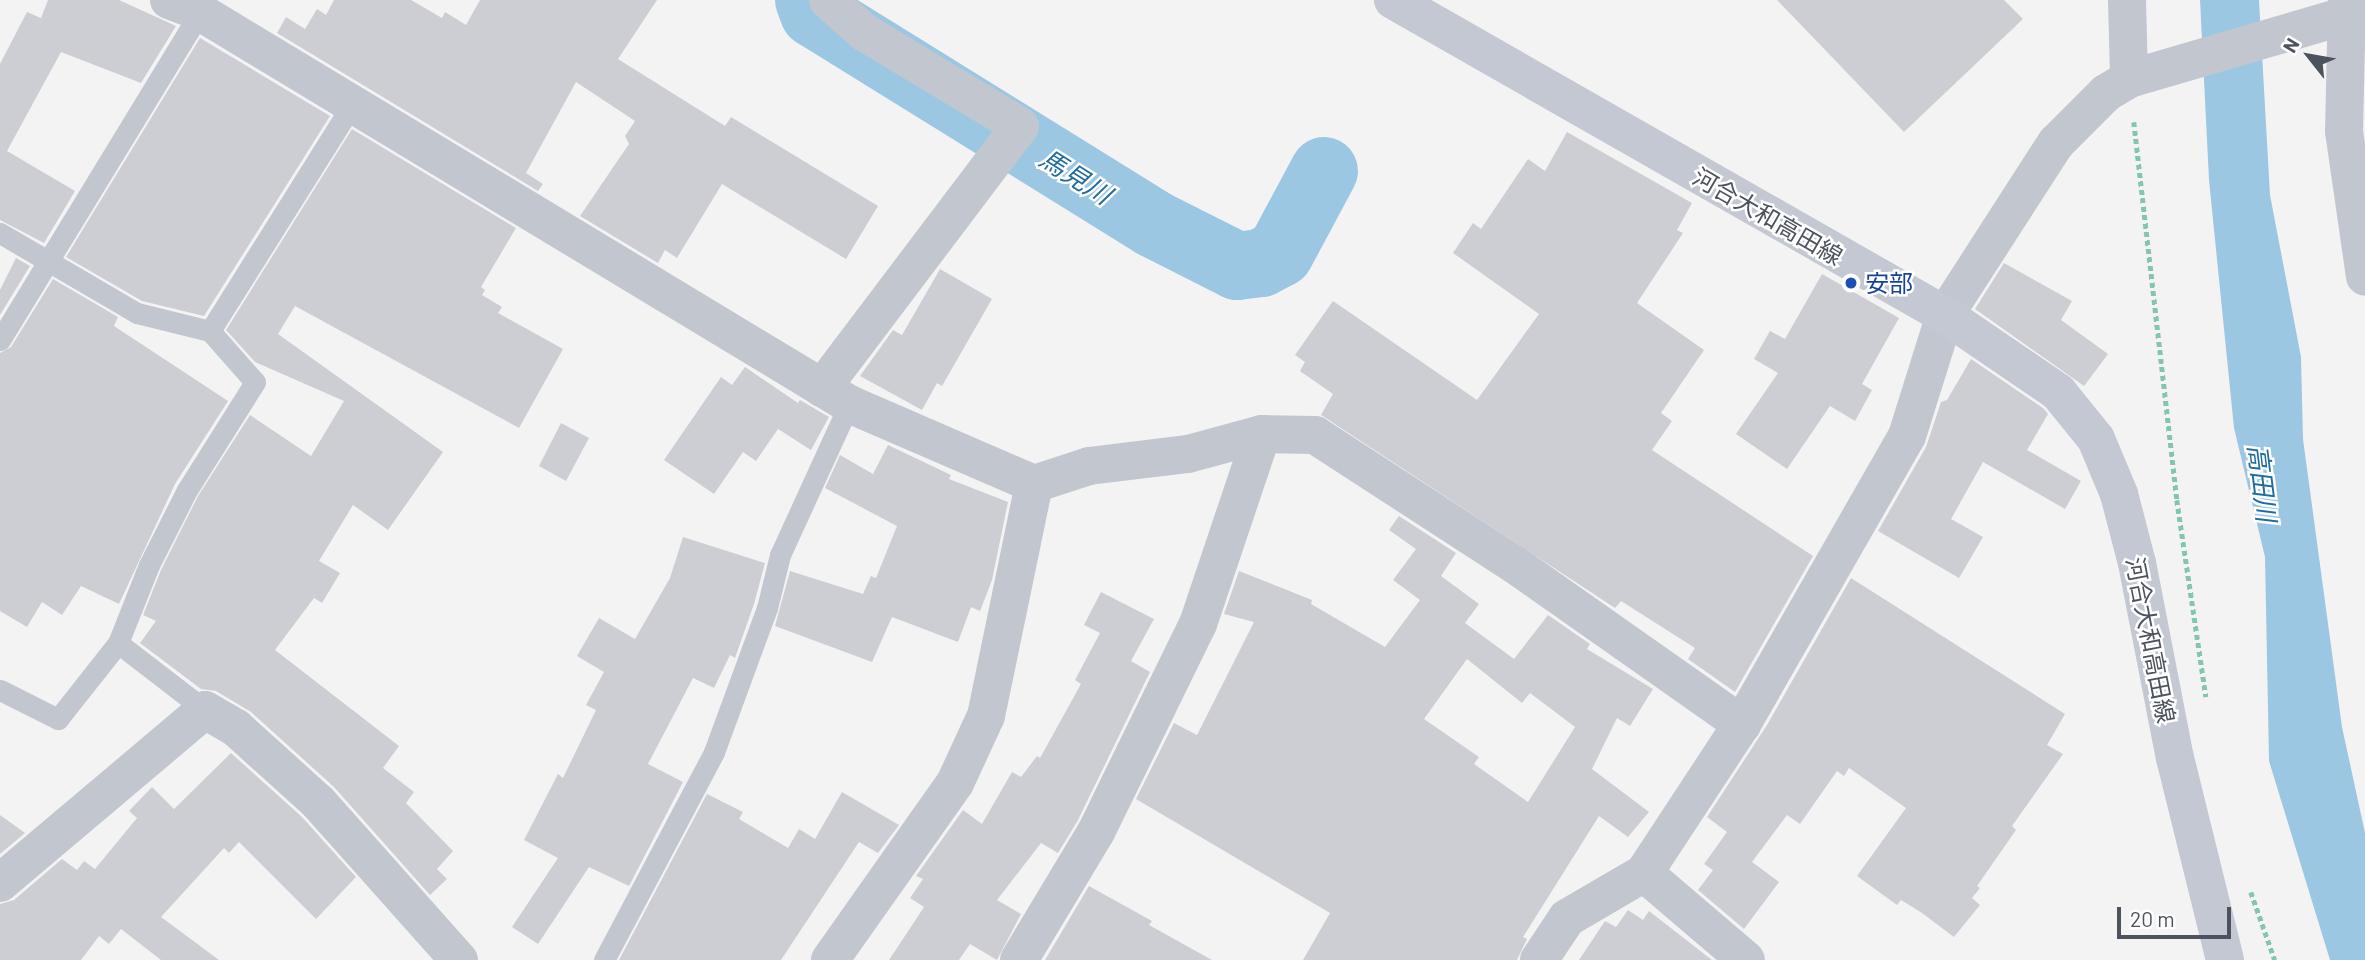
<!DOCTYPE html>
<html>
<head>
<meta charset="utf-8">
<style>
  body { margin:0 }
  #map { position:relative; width:2365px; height:960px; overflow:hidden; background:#f4f3f3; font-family:Barlow,"Noto Sans JP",sans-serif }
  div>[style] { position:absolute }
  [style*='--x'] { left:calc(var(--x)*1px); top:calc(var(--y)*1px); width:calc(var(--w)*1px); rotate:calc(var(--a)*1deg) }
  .water>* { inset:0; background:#9bc7e2 }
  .river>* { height:68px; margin:-34px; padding:0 34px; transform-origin:34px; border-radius:34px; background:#9bc7e2 }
  .building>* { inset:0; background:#cdced4 }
  .path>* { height:4.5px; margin-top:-2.25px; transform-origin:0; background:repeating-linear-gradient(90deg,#84c5b1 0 5px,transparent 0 8.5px) }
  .lane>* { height:21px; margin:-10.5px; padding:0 10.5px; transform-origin:10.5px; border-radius:10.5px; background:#c2c7cf }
  .street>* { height:38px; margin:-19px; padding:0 19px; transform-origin:19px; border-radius:19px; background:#c2c7cf }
  .secondary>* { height:38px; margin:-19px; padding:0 19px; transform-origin:19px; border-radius:19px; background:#c3c8d3 }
  .dots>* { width:19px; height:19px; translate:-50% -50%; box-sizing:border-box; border:4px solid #fff; border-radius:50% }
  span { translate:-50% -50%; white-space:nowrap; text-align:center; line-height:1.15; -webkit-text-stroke:5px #fff; paint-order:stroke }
  .street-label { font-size:24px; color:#4c525e }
  .transit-label { font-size:24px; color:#164399 }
  .left { translate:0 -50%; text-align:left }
  .water-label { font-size:26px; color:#206c9e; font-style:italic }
  .north { position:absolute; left:2274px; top:21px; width:70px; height:70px; -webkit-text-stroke:5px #fff; paint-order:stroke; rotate:301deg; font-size:19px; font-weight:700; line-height:28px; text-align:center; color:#4c525e }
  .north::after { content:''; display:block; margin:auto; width:24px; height:32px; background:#4c525e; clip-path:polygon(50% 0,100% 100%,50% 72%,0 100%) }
  .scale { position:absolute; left:2117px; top:907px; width:114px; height:32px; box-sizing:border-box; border:4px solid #4c525e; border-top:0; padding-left:9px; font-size:21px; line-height:24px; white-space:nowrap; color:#4c525e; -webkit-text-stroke:5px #fff; paint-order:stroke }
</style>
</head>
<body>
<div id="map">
  <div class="water">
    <i style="clip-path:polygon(2200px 0,2259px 0,2270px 195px,2301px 357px,2303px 439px,2342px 727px,2365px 833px,2365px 960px,2330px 960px,2269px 761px,2265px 557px,2234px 428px,2209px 180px)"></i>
  </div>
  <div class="river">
    <i style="--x:809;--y:0;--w:14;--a:69"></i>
    <i style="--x:814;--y:13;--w:400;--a:31.8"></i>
    <i style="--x:1154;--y:224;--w:93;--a:26.8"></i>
    <i style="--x:1237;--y:266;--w:24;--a:-7"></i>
    <i style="--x:1261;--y:263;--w:21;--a:-28"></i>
    <i style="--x:1280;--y:253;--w:93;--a:-61.8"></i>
  </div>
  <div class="building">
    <i style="clip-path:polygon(48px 0,119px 0,176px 26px,141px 83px,61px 52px,7px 151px,75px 191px,44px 243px,0 220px,0 64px,27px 12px,41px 18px)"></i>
    <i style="clip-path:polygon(334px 0,411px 0,442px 18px,445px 12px,466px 25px,480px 0,657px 0,618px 59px,725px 126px,731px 117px,878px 206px,846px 259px,722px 184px,677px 258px,665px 250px,658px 263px,580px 216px,629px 144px,625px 136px,635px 121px,576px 82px,526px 173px,543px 184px,538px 191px,277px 33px,286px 17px,305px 29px,317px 9px,326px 15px)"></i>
    <i style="clip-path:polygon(1777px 0,2004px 0,2023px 19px,1904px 132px)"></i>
    <i style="clip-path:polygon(200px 38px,330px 116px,204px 316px,142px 301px,66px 257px)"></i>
    <i style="clip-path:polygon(352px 129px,516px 228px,481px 287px,485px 290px,482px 295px,502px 307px,498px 313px,563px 349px,519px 428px,295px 306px,278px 334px,443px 452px,388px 530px,353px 505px,319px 561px,340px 573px,322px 603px,314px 598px,275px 650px,399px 746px,383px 768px,414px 792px,406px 803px,453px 851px,437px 869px,447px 879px,430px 895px,334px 787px,251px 712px,216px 691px,201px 689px,140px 643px,156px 621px,143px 615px,161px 570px,198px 496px,250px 415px,311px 456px,344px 401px,255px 362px,226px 330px)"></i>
    <i style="clip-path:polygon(1567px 132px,1692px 203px,1677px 230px,1683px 233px,1637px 303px,1704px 350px,1661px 413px,1672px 421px,1652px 450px,1813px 556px,1735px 692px,1688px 659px,1695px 648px,1621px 601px,1615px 608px,1321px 415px,1333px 394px,1300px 371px,1305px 362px,1295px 355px,1333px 301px,1477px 400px,1539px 314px,1453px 253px,1473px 223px,1481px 229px,1528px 159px,1545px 171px)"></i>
    <i style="clip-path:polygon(16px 258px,30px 266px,0 315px,0 290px)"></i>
    <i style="clip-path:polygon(2004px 263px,2072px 301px,2061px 320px,2108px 354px,2084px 386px,1975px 309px)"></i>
    <i style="clip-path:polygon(940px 269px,992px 299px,942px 386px,937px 383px,922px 410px,860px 376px,893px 330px,902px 335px)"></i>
    <i style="clip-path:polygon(1822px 274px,1899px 318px,1862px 384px,1872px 390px,1855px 421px,1830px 406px,1787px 469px,1736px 434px,1778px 373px,1754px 359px,1770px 331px,1785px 339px)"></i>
    <i style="clip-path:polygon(53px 279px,118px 317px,114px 326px,228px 401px,175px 484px,119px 604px,81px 586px,62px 615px,42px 602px,27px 627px,0 611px,0 353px,11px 347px)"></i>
    <i style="clip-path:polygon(1971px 359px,2043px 408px,2048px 414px,2027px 450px,2081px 481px,2065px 509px,1983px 462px,1951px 519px,1983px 537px,1959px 578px,1878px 531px,1926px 447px,1941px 402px,1947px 400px)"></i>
    <i style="clip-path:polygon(745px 367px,798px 403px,800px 400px,829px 417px,811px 450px,778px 429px,756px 461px,743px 452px,714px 494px,664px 460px,721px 377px,732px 385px)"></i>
    <i style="clip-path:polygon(561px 423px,589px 438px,566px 481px,539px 466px)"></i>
    <i style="clip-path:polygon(888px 445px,951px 475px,949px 479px,1008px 502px,992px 580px,980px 611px,971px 607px,958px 642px,892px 617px,872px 662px,775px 626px,790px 571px,863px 594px,871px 576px,876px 578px,897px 526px,825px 488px,840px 455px,873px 474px)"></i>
    <i style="clip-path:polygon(evenodd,1399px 516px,1456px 553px,1441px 576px,1479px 604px,1465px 623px,1514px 659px,1548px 615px,1590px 644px,1587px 649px,1653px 689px,1630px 726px,1617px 718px,1592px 769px,1649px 812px,1628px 837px,1599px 816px,1523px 937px,1527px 939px,1517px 960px,1303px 960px,1330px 913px,1136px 799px,1174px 723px,1197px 735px,1254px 622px,1224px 614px,1239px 571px,1312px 600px,1311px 604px,1385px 647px,1420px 600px,1393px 580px,1416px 549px,1389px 530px,1399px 516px,1467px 659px,1522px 703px,1530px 693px,1575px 727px,1528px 802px,1474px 764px,1479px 757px,1424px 719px,1467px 659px)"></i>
    <i style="clip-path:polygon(683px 537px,765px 563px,754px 604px,735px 658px,730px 655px,714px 688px,693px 678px,648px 764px,683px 782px,629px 886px,589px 867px,538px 944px,512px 927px,558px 858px,524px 840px,558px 774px,563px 778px,596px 710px,586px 705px,604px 672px,577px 656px,599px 618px,635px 639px,670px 578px)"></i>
    <i style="clip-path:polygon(1851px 578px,2065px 714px,2047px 745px,2063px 754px,2012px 826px,2016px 830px,1977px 886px,1980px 888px,1972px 898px,1980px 905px,1954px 937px,1922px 913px,1901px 900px,1897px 905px,1857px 876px,1906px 808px,1849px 768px,1844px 776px,1837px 771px,1800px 824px,1787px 815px,1752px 862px,1779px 882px,1744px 929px,1698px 890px,1713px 870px,1704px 864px,1727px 832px,1707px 817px,1767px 725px)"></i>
    <i style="clip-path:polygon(1101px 592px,1154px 619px,1131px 661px,1150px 672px,1077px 822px,1058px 853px,1041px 843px,997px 900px,1021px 914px,997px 960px,970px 944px,959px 960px,889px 960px,924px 907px,910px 898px,923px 879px,916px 876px,963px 810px,982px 824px,1012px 772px,1021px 777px,1037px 756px,1040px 758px,1081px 684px,1075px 680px,1100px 633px,1084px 625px)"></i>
    <i style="clip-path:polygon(231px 753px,302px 817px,356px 877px,316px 919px,239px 842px,229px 853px,224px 848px,161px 917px,219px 960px,161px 960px,121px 929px,109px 944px,99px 936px,81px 960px,0 960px,0 904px,14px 900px,62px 859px,77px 870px,84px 861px,95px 869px,137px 818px,129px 811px,152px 787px,174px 809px)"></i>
    <i style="clip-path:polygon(842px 792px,899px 825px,878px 853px,859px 842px,781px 960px,619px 960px,707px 794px,743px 812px,739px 819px,788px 848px,799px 829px,815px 839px)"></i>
    <i style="clip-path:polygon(0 815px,25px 833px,0 854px)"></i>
    <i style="clip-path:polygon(1089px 886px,1152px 921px,1149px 925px,1212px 960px,1045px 960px)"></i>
    <i style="clip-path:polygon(1628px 910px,1643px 920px,1649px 911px,1712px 960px,1579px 960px,1605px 921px,1616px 927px)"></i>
  </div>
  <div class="path">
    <i style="--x:2134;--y:122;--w:380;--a:83.5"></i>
    <i style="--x:2177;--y:500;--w:199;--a:81.6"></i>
    <i style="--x:2251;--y:892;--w:72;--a:70.6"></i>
  </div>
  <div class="lane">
    <i style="--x:0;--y:233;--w:159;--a:30.3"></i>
    <i style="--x:137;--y:313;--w:75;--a:13.9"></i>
    <i style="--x:210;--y:331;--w:68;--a:48.6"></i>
    <i style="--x:255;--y:382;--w:128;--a:122.2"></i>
    <i style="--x:187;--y:490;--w:84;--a:116.9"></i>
    <i style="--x:149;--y:565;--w:84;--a:111.7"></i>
    <i style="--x:210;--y:331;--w:267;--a:-57.9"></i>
    <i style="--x:0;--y:340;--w:394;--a:-58.6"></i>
    <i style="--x:0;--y:690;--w:65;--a:26.6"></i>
    <i style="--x:58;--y:719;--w:97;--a:-51.7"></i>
    <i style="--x:118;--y:643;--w:110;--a:37.6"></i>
    <i style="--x:604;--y:960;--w:235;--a:-62.1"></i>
    <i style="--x:714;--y:752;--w:153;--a:-69.8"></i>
    <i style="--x:767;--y:608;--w:55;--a:-76.2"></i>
    <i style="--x:780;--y:555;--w:166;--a:-65.4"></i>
  </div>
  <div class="street">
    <i style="--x:169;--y:0;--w:33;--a:21"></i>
    <i style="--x:200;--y:12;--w:758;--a:31.13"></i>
    <i style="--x:849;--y:404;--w:202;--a:23.4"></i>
    <i style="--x:1034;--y:484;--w:58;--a:-18.1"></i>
    <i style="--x:1089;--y:466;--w:100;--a:-6.9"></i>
    <i style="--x:1188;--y:454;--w:77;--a:-15.1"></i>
    <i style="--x:1262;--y:434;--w:53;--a:1.1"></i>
    <i style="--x:1315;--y:435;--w:237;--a:33"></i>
    <i style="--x:1514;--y:564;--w:279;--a:35.1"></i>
    <i style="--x:2127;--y:0;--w:79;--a:88.5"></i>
    <i style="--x:2347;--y:0;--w:131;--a:91.3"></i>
    <i style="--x:2344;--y:131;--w:147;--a:81.8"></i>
    <i style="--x:822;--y:388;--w:328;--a:-52.9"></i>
    <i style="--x:1020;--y:126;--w:181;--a:-149"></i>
    <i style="--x:865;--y:33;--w:50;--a:-138.3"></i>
    <i style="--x:1644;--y:873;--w:134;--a:40.5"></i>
    <i style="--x:0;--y:883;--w:268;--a:-40.2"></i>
    <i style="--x:205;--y:710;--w:36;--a:30"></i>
    <i style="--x:236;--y:728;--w:110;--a:42.1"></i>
    <i style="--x:318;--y:802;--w:212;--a:48.3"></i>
    <i style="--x:830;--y:960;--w:217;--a:-54.8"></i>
    <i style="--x:955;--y:783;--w:74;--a:-65.2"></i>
    <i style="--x:986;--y:716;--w:237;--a:-78.3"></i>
    <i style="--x:1019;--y:960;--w:149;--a:-59"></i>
    <i style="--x:1096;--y:832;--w:232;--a:-63.9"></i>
    <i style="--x:1198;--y:624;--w:200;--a:-71.4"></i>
    <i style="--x:1539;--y:960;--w:50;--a:-56.3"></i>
    <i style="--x:1567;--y:918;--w:89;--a:-30.3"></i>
    <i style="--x:1644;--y:873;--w:178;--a:-56.7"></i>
    <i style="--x:1742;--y:724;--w:332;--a:-60.2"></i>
    <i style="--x:1907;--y:436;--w:127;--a:-72.6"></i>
    <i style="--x:1945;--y:315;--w:205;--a:-57.2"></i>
    <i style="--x:2056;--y:143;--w:71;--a:-45"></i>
    <i style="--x:2106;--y:93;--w:27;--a:-31"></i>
    <i style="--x:2129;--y:79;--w:246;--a:-16.3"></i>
  </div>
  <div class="secondary">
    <i style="--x:1393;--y:0;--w:636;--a:29.71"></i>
    <i style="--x:1945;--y:315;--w:137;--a:34.3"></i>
    <i style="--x:2058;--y:392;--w:60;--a:51"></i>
    <i style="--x:2096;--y:439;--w:60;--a:67.3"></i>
    <i style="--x:2119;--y:494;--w:71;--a:75.4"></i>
    <i style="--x:2137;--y:563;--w:199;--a:79"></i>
    <i style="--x:2175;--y:758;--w:208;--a:76.1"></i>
  </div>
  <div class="dots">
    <i style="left:1851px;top:283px;background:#1a4fb4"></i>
  </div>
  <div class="street-label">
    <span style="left:1768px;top:216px;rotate:30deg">河合大和高田線</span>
    <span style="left:2151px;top:640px;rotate:79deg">河合大和高田線</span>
  </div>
  <div class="transit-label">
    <span class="left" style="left:1865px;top:283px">安部</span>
  </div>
  <div class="water-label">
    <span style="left:1076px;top:176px;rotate:32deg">馬見川</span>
    <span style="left:2263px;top:483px;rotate:83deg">高田川</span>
  </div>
  <div class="north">N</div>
  <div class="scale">20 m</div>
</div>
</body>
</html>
